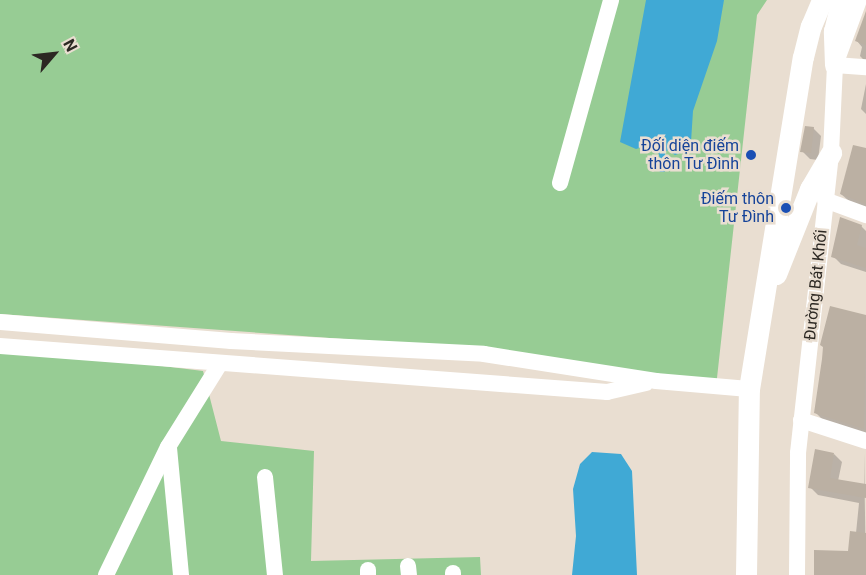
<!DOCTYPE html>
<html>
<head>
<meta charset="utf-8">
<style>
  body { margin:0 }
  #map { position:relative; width:866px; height:575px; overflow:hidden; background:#e9ded1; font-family:Roboto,sans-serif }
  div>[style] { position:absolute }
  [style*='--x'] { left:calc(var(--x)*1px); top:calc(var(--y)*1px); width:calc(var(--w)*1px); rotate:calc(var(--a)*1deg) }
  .green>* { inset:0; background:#97cc94 }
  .water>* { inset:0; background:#40a9d5 }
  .shadow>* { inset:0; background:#0003 }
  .building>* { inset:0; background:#bbb0a3 }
  .minor>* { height:16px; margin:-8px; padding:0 8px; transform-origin:8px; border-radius:8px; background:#fff }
  .major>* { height:21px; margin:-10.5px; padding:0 10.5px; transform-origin:10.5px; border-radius:10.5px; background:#fff }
  .dots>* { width:16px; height:16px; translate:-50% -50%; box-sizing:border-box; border:3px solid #e9ded1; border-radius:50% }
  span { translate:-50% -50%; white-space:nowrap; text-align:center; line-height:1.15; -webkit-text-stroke:5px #e9ded1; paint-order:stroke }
  .transit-label { font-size:16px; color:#164399 }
  .right { translate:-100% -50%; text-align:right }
  .street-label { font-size:16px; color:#2c2823 }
  .north { position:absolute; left:24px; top:24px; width:60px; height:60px; -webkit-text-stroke:4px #e9ded1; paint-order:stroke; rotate:62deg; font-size:16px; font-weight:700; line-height:24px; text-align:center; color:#2c2823 }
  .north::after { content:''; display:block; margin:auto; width:21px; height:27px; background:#2c2823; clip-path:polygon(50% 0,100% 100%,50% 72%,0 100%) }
</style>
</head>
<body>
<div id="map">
  <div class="green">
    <i style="clip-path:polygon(0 0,767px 0,757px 15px,716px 387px,509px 351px,0 314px)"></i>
    <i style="clip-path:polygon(0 346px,203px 371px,221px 441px,314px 451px,311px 561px,480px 557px,481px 575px,0 575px)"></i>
  </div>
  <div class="water">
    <i style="clip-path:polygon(646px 0,724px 0,717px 41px,693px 111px,691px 142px,684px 152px,675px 155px,668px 150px,665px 152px,665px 159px,671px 163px,664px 172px,660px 172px,657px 167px,660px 158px,657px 149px,650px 145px,636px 149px,620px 142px)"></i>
    <i style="clip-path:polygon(592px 452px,621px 454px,632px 471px,637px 575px,572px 575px,576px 536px,573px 489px,580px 464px)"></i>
  </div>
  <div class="shadow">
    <i style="clip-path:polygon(866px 28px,866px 62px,860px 56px,862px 47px,857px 41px)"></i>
    <i style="clip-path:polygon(866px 84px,866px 114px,861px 109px)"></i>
    <i style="clip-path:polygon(813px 128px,821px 136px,818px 160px,810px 159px,802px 151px)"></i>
    <i style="clip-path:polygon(866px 150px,866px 208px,849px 201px,841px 194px)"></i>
    <i style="clip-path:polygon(861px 226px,866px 231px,866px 272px,841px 264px,833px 256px)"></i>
    <i style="clip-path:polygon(831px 308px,866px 317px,866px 434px,824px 421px,816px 413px)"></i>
    <i style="clip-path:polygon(864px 452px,866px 575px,816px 575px,849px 553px,856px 533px,859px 503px,818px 495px,810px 487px,834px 454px,842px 462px,838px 481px,864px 485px)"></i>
  </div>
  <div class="building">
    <i style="clip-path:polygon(866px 11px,866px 45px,855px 41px)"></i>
    <i style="clip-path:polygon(805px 126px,814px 127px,811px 153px,800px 152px)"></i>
    <i style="clip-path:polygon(853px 145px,866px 148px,866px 204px,840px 194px)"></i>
    <i style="clip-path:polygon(840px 217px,862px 225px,857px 245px,866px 248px,866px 268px,831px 257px)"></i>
    <i style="clip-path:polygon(830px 306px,866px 315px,864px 429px,814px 413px,822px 359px,823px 347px,820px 345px)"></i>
    <i style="clip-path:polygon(815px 449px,834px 453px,830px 478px,866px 484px,866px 498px,808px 488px)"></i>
    <i style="clip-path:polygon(850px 531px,866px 533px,866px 575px,814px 575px,814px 550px,848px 551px)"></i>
  </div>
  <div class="minor">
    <i style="--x:835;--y:65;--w:31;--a:4"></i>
    <i style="--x:560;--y:183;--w:190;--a:-74.4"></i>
    <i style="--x:825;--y:200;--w:44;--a:20.1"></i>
    <i style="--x:0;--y:322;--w:232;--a:4.7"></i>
    <i style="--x:231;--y:341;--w:253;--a:2.9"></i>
    <i style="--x:484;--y:354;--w:174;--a:8.9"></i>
    <i style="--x:656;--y:381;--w:93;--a:4.9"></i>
    <i style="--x:0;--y:346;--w:609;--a:4.33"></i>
    <i style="--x:607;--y:392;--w:40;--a:-13"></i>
    <i style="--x:801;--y:420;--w:68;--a:17.9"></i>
    <i style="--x:169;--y:448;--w:128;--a:84.6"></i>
    <i style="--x:265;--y:477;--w:99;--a:84.2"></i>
    <i style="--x:408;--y:566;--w:9;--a:84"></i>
    <i style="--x:368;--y:570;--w:5;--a:90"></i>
    <i style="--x:453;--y:573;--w:2;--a:90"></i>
    <i style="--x:106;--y:575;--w:142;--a:-64.2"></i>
    <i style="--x:168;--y:447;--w:97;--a:-58.1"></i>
    <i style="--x:797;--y:575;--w:122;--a:-89.5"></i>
    <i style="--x:798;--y:453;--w:302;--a:-83.7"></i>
    <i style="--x:831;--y:153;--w:88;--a:-87.4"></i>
    <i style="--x:835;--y:65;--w:69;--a:-69.7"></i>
  </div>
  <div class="major">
    <i style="--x:835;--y:65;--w:34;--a:-92"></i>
    <i style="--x:834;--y:31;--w:32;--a:-76"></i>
    <i style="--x:776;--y:274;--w:92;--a:-68.2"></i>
    <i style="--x:810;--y:189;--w:42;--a:-59.7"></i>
    <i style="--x:746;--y:575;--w:186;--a:-89.1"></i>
    <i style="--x:749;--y:389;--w:336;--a:-80.8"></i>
    <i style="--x:803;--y:57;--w:32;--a:-76"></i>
    <i style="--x:811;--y:26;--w:28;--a:-67"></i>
  </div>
  <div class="dots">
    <i style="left:751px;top:155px;background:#1a4fb4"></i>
    <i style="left:786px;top:208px;background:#1a4fb4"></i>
  </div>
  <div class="transit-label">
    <span class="right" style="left:739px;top:155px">Đối diện điếm<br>thôn Tư Đình</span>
    <span class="right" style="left:774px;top:208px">Điếm thôn<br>Tư Đình</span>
  </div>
  <div class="street-label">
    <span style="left:816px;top:285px;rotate:-84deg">Đường Bát Khối</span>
  </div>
  <div class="north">N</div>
</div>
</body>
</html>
